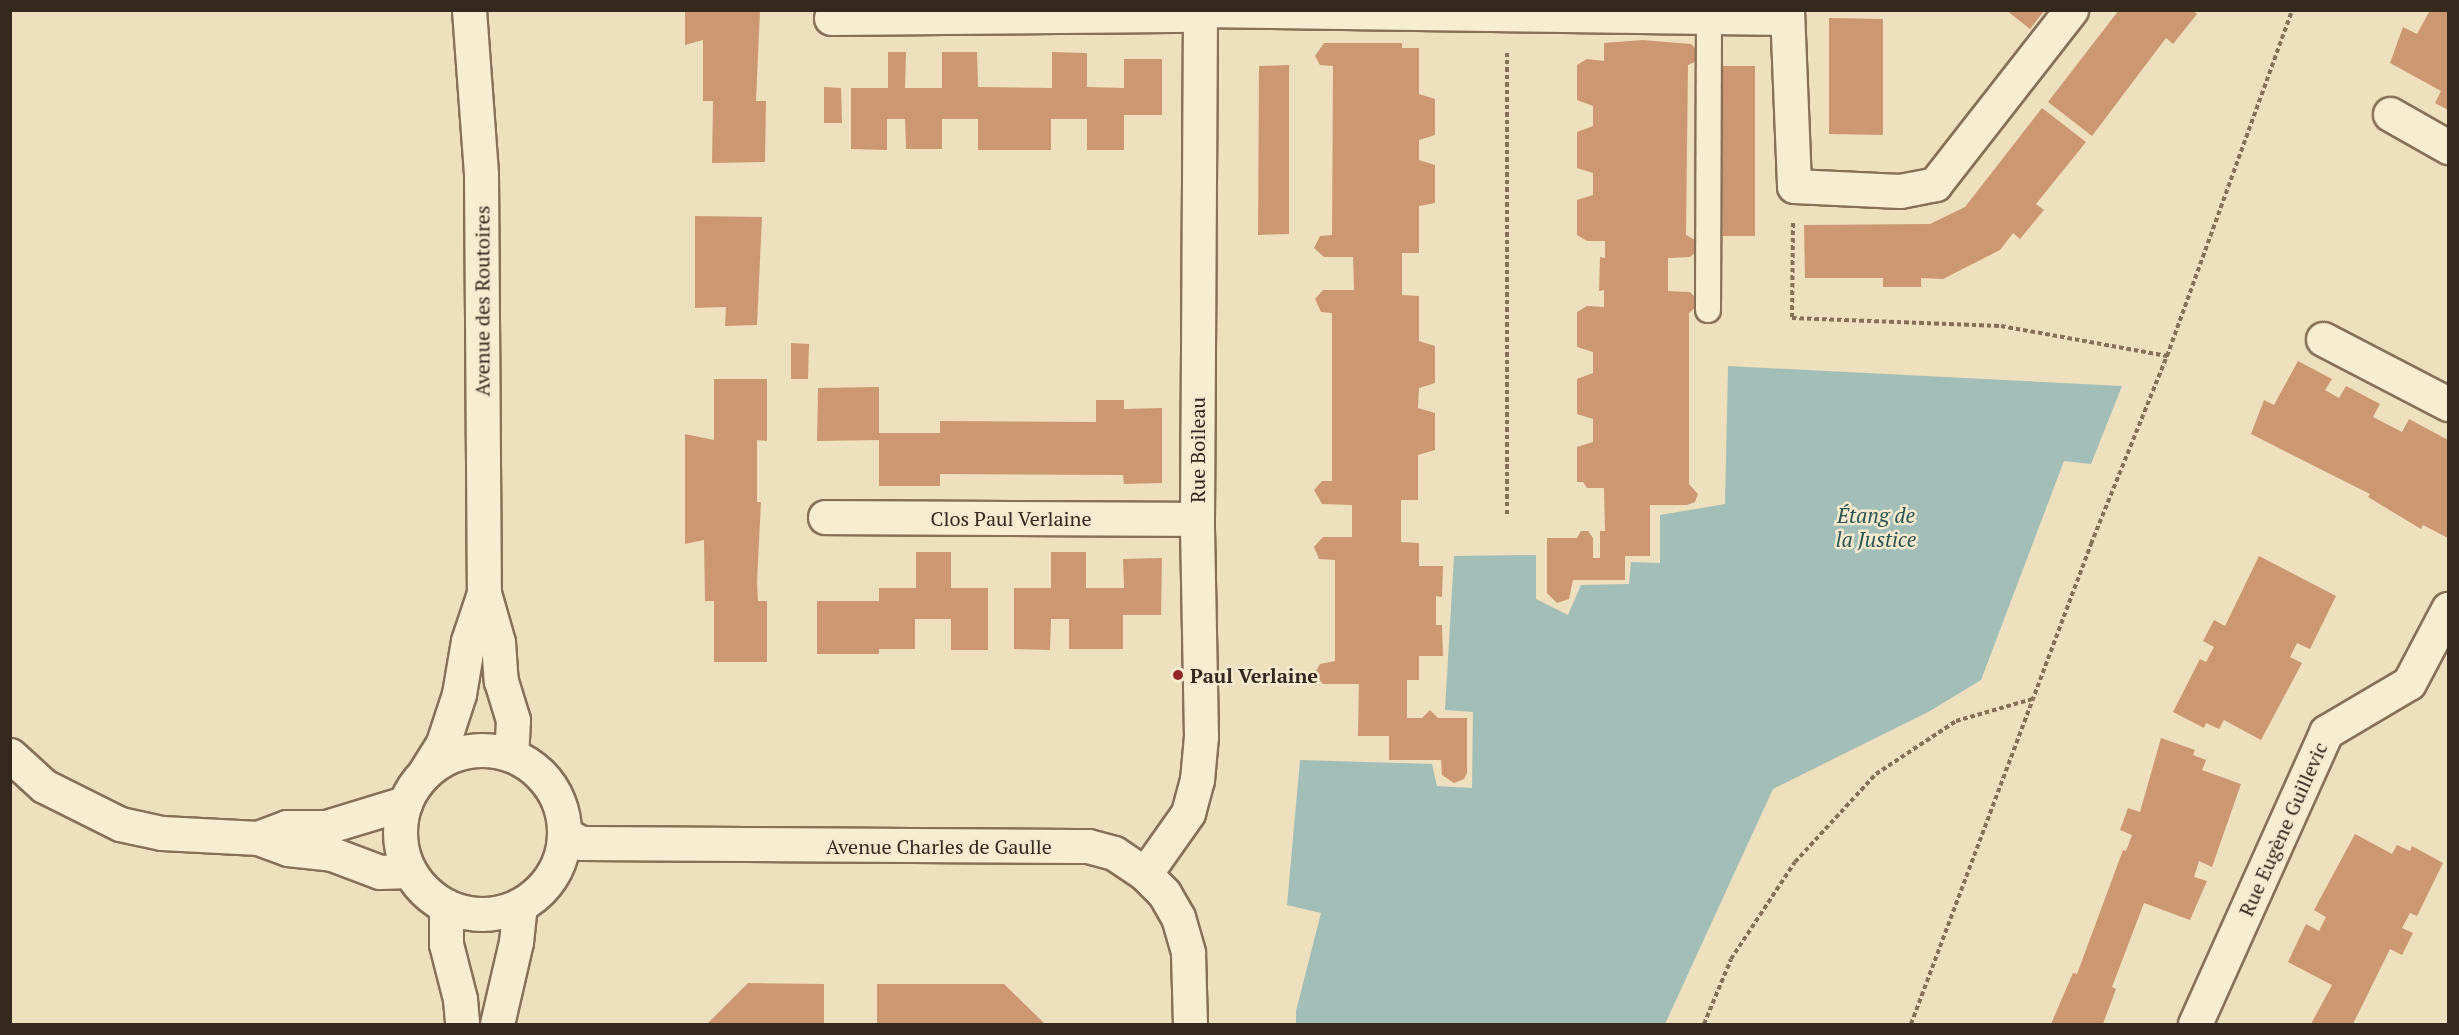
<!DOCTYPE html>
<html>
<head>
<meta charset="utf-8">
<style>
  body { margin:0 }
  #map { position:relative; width:2459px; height:1035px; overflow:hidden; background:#eedfbe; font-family:"PT Serif",serif }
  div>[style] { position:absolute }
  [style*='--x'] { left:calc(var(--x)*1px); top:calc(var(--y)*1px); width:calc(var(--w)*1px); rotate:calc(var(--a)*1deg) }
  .water>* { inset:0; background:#a1bfb6 }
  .building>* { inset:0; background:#cc9873 }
  .path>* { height:4px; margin-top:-2px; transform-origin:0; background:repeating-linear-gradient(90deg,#867057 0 4.5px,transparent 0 7.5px) }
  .roads { filter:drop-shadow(2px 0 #867057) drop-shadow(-2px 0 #867057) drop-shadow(0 2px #867057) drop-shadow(0 -2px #867057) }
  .lane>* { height:24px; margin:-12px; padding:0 12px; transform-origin:12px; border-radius:12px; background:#f9edd1 }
  .street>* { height:33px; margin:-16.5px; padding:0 16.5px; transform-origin:16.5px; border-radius:16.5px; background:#f9edd1 }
  .secondary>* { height:33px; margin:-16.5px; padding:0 16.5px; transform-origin:16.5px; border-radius:16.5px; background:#f9edd1 }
  .secondary>.ring { margin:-16.5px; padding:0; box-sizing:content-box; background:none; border:33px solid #f9edd1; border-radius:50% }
  .dots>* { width:16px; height:16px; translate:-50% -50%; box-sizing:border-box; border:3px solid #f5eacd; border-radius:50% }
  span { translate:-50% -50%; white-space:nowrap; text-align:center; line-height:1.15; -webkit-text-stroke:5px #f5eacd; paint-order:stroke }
  .street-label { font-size:20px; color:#35281c }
  .poi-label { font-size:20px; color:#35281c; font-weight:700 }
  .left { translate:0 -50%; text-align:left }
  .water-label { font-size:21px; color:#2b5552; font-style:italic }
  .frame { position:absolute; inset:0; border:12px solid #35281c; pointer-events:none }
</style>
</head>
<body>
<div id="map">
  <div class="water">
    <i style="clip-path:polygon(1728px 366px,2122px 386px,2091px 464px,2064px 461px,1981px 680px,1930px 711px,1773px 789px,1665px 1024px,1296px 1024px,1296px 1011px,1321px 913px,1287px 905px,1300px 760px,1432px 764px,1437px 786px,1472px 788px,1473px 712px,1445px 710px,1454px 556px,1536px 555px,1536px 599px,1568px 615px,1581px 585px,1629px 584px,1631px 562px,1660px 563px,1660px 515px,1725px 504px)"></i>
  </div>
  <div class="building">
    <i style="clip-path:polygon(685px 10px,760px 10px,756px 101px,766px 101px,765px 162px,712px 163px,713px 101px,703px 101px,703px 40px,685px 45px)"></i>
    <i style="clip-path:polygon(2006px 10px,2045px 10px,2030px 29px)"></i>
    <i style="clip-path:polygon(2119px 10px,2193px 10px,2197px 14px,2173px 44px,2166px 38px,2092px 136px,2048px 102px)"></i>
    <i style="clip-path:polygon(2430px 10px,2448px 11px,2448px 110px,2435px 103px,2441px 91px,2390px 63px,2403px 27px,2417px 34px)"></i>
    <i style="clip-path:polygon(1829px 18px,1883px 19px,1883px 135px,1829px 134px)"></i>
    <i style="clip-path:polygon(1642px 40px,1691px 44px,1698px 51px,1695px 62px,1688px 65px,1686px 235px,1697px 241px,1696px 252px,1690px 257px,1668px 258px,1668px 291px,1690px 292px,1697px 299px,1697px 306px,1689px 313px,1689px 484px,1698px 494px,1695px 502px,1687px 505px,1650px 505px,1650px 556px,1625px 556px,1625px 580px,1573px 580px,1569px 599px,1557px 603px,1547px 593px,1547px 538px,1577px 538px,1581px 531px,1588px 531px,1593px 538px,1593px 558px,1600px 558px,1600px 531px,1605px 531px,1604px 488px,1587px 488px,1583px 482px,1577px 482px,1577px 447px,1593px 442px,1593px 419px,1577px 414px,1577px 379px,1593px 373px,1593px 352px,1577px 347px,1577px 312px,1587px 306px,1604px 307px,1604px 290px,1599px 291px,1600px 257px,1605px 258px,1605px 241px,1587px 241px,1577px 235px,1577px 200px,1593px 195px,1593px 173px,1577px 168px,1577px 132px,1593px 126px,1593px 106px,1577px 100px,1577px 65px,1587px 59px,1604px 61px,1604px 43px)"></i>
    <i style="clip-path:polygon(1324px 43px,1402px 43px,1402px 48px,1419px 48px,1419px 94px,1435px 99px,1435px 135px,1419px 140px,1419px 160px,1435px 165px,1435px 203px,1419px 206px,1419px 253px,1402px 253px,1402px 295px,1419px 296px,1419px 341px,1435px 346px,1435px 383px,1419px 388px,1418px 408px,1435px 413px,1435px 450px,1418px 455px,1418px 500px,1401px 500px,1401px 542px,1419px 543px,1419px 566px,1443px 566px,1442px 597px,1436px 596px,1436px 625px,1442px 625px,1443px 656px,1419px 656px,1419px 680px,1407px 680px,1407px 718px,1422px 718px,1430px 710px,1438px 718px,1467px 718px,1467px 773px,1464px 779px,1454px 783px,1442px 775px,1441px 760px,1389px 760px,1389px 736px,1358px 736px,1359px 684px,1323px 684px,1314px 674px,1320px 664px,1335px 661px,1335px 560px,1319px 559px,1314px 547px,1323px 537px,1352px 537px,1352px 505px,1322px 504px,1314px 490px,1322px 481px,1332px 481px,1332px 313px,1321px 312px,1315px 299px,1323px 290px,1354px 290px,1353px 257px,1324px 257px,1314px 248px,1320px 236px,1332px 235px,1333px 66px,1320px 65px,1315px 56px)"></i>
    <i style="clip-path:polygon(888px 52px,906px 52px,905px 88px,942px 88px,942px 52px,977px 52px,978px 87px,1052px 88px,1052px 52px,1087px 53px,1087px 87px,1124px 88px,1124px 59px,1162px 59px,1162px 115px,1124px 115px,1124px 150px,1087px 150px,1087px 119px,1051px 119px,1051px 150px,978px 150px,978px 119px,942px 119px,942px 149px,906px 149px,905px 119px,887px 119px,887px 150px,851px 149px,851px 88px,888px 88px)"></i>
    <i style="clip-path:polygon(1289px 65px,1289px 234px,1258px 235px,1259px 66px)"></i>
    <i style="clip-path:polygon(1723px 66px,1755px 66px,1755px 236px,1723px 236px)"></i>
    <i style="clip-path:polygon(824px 87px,841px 88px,842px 123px,824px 123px)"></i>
    <i style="clip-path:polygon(2042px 108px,2086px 142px,2036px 204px,2044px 210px,2020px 239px,2013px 233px,2000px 250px,1943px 279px,1921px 278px,1921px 287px,1883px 287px,1883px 278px,1805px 278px,1804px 225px,1930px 224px,1965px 207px)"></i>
    <i style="clip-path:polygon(695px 216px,762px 217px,757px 325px,725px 326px,726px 307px,695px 308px)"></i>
    <i style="clip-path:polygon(791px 343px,809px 344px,808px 379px,791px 379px)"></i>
    <i style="clip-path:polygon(2298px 361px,2332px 379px,2325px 390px,2339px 398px,2346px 386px,2380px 404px,2373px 417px,2402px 432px,2409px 419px,2448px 440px,2448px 538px,2423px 525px,2421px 529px,2368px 497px,2370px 494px,2251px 434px,2264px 400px,2274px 405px)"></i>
    <i style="clip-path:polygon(714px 379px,767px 379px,767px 441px,757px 440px,757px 502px,761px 502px,757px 582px,758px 601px,767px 601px,767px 662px,714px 662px,714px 601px,705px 601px,704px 540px,685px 544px,685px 434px,714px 440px)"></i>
    <i style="clip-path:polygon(879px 387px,879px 433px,940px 433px,940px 421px,1096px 422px,1096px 400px,1124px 400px,1124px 409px,1162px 408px,1162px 483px,1124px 484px,1123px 475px,940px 474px,940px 486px,879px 486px,879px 440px,817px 441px,818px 388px)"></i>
    <i style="clip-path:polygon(916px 552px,951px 552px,951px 588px,988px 588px,988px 650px,951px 650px,951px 619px,915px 619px,915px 649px,879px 649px,879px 654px,817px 654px,817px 601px,879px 601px,879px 588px,916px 588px)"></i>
    <i style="clip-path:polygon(1051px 552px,1086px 552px,1086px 588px,1124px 588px,1123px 559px,1162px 558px,1161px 615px,1123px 615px,1123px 649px,1069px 649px,1069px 619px,1051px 619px,1050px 650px,1014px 649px,1014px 588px,1051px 588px)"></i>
    <i style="clip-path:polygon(2259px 556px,2336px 596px,2310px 649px,2297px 643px,2290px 657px,2302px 663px,2261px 740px,2224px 720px,2219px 729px,2206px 723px,2204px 728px,2173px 712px,2200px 659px,2206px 662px,2214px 647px,2203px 641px,2214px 620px,2225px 626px)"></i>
    <i style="clip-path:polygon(2161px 738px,2195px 750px,2193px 755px,2206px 760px,2202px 770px,2241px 784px,2212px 867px,2199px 861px,2194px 877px,2207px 881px,2190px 920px,2144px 903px,2112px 987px,2116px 989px,2103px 1024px,2051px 1024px,2073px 973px,2077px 974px,2123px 850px,2126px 851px,2132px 835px,2120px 830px,2128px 808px,2140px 812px)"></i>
    <i style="clip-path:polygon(2355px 834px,2392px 854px,2397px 845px,2410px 851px,2412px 846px,2443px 863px,2417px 916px,2410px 913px,2402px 928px,2413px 933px,2402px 955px,2390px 949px,2353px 1024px,2311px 1024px,2332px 985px,2288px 962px,2306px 924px,2319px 931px,2326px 917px,2314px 910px)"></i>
    <i style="clip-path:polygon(748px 983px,824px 984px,824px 1024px,707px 1024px)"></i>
    <i style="clip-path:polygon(877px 984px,1004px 984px,1045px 1024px,877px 1024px)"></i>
  </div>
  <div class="path">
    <i style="--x:1793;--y:223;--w:95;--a:90.6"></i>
    <i style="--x:1792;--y:318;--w:209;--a:2.2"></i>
    <i style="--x:2001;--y:326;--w:169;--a:10.2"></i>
    <i style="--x:1507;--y:514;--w:461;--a:-90"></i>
    <i style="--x:1704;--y:1024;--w:70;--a:-67.4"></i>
    <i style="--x:1731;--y:959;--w:116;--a:-56.6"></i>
    <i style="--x:1795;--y:862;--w:120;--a:-47.4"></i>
    <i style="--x:1876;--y:774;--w:96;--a:-33.5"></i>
    <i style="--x:1956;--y:721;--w:79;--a:-16.1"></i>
    <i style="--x:1911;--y:1024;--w:513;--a:-69.44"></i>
    <i style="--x:2091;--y:544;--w:203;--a:-68"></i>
    <i style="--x:2167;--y:356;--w:368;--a:-70.1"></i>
  </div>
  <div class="roads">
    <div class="lane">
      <i style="--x:1200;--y:15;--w:587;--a:0.78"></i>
      <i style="--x:1708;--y:310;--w:300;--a:-89.8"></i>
    </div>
    <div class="street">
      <i style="--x:1787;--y:10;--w:176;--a:87.7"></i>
      <i style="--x:1794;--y:186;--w:106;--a:2.7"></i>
      <i style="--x:1900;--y:191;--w:36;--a:-11"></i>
      <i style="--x:1935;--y:184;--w:221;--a:-52"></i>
      <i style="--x:831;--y:18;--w:369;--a:-0.5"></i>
      <i style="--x:2390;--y:114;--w:67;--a:29.6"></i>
      <i style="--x:2323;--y:339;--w:141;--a:27.5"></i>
      <i style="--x:825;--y:517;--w:372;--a:0.3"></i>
      <i style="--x:10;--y:755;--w:46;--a:42.4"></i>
      <i style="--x:44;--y:786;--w:85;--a:26.6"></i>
      <i style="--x:120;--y:824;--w:43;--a:12.1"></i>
      <i style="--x:162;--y:833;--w:96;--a:3"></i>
      <i style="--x:258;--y:838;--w:32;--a:20"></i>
      <i style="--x:288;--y:849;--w:44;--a:6.5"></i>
      <i style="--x:332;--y:854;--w:51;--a:20.6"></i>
      <i style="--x:380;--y:872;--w:29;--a:-2"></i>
      <i style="--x:258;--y:838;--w:31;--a:-21"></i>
      <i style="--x:287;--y:827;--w:39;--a:0"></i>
      <i style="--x:326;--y:827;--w:83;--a:-16.9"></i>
      <i style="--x:1145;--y:874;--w:75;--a:-54.8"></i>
      <i style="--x:1188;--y:813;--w:34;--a:-75"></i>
      <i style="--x:1197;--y:780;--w:44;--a:-84.8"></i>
      <i style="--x:1201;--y:736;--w:217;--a:-91.1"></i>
      <i style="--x:1197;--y:519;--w:509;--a:-89.66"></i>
      <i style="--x:2195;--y:1024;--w:320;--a:-65.8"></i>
      <i style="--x:2326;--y:732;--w:96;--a:-30.6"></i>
      <i style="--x:2409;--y:683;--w:84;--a:-62.2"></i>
    </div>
    <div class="secondary">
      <i style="--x:469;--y:10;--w:165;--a:85.8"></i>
      <i style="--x:481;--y:175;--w:418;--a:89.6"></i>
      <i style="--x:484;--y:593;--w:51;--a:74.1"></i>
      <i style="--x:498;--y:642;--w:39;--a:86"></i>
      <i style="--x:501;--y:681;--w:41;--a:72.9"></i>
      <i style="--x:513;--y:720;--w:35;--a:93"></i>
      <i class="ring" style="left:400px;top:750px;width:131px;height:131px"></i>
      <i style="--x:425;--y:772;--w:34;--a:-58"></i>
      <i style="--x:443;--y:743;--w:52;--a:-71.9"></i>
      <i style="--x:459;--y:694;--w:54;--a:-80.4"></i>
      <i style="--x:468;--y:641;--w:51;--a:-71.6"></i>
      <i style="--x:564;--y:834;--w:20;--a:27"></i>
      <i style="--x:582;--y:843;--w:506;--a:0.34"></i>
      <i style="--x:1088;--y:846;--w:27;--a:15"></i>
      <i style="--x:1114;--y:853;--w:37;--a:34"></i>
      <i style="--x:1145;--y:874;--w:27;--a:45"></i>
      <i style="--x:1164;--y:893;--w:28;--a:60"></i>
      <i style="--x:1178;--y:917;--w:37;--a:74"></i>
      <i style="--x:1188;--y:953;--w:71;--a:88.4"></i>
      <i style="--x:446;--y:906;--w:38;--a:90"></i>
      <i style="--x:446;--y:944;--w:57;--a:75.7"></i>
      <i style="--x:460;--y:999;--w:25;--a:85"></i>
      <i style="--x:497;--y:1024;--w:84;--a:-77"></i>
      <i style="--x:516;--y:942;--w:37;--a:-84"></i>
    </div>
  </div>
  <div class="dots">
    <i style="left:1178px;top:675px;background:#952728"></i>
  </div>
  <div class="street-label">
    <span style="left:482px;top:301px;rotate:-90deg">Avenue des Routoires</span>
    <span style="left:1197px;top:450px;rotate:-90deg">Rue Boileau</span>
    <span style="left:1011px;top:518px">Clos Paul Verlaine</span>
    <span style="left:2283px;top:829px;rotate:-66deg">Rue Eugène Guillevic</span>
    <span style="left:939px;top:846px">Avenue Charles de Gaulle</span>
  </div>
  <div class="poi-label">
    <span class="left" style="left:1190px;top:675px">Paul Verlaine</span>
  </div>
  <div class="water-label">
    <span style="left:1876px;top:527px">Étang de<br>la Justice</span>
  </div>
  <div class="frame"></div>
</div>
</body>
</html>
